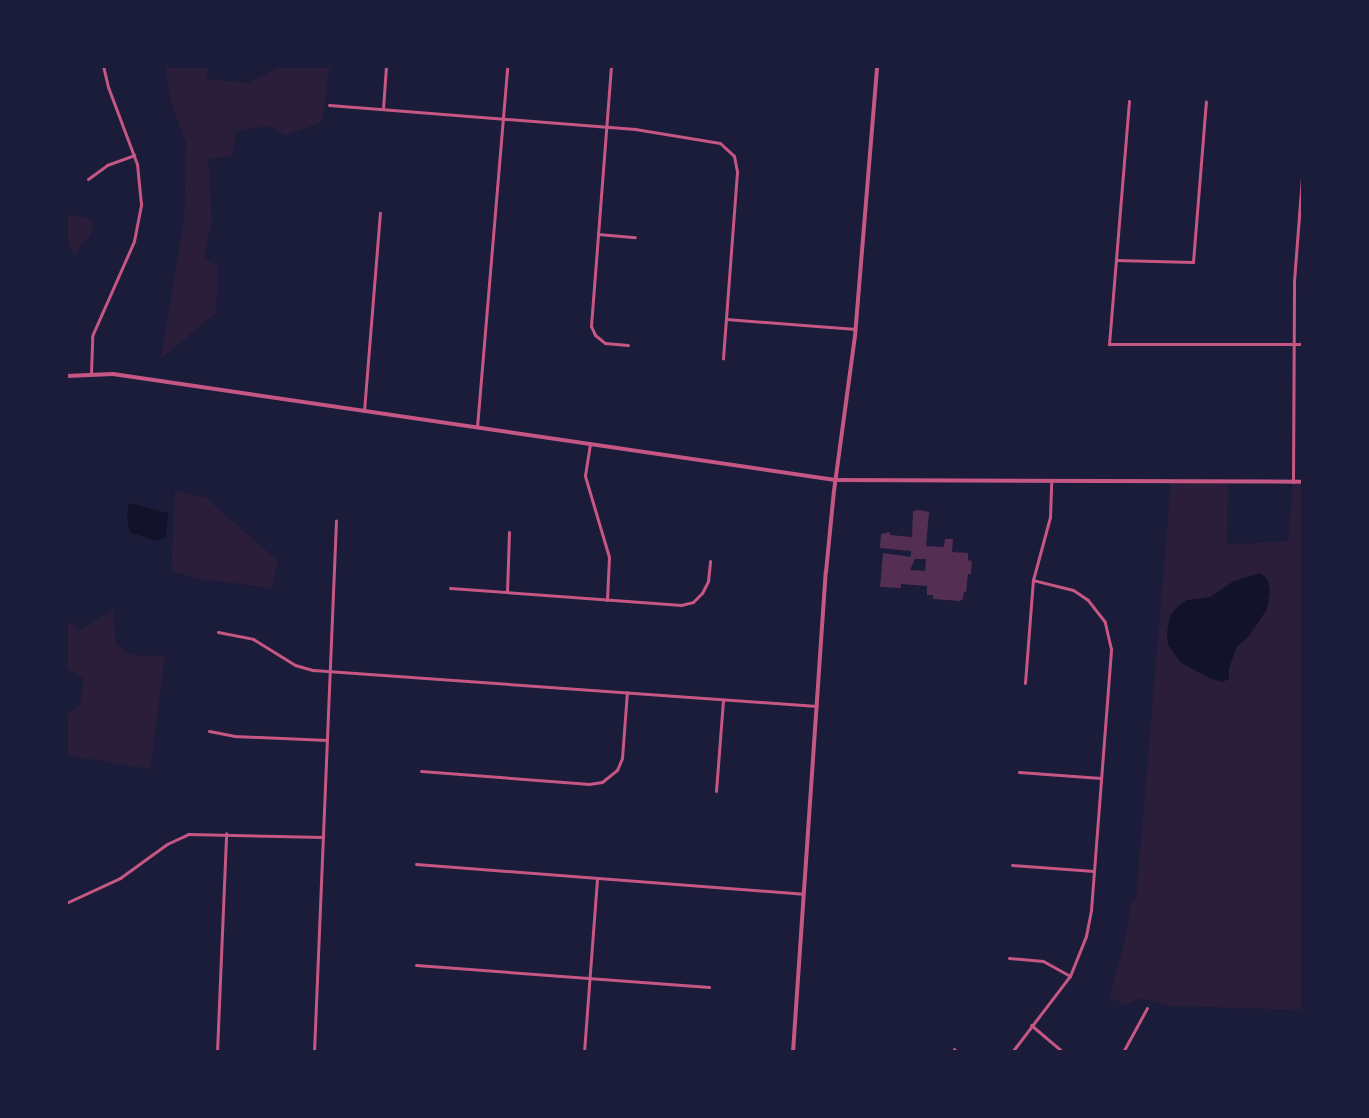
<!DOCTYPE html>
<html>
<head>
<meta charset="utf-8">
<style>
  body { margin:0 }
  #map { position:relative; width:1369px; height:1118px; overflow:hidden; background:#1b1b3a; font-family:"Asap Condensed",sans-serif }
  div>[style] { position:absolute }
  [style*='--x'] { left:calc(var(--x)*1px); top:calc(var(--y)*1px); width:calc(var(--w)*1px); rotate:calc(var(--a)*1deg) }
  .green>* { inset:0; background:#2a1e3b }
  .water>* { inset:0; background:#12122b }
  .building>* { inset:0; background:#542f53 }
  .minor>* { height:3px; margin:-1.5px; padding:0 1.5px; transform-origin:1.5px; border-radius:1.5px; background:#c65784 }
  .tertiary>* { height:4px; margin:-2px; padding:0 2px; transform-origin:2px; border-radius:2px; background:#c65784 }
  span { translate:-50% -50%; white-space:nowrap; text-align:center; line-height:1.15; -webkit-text-stroke:4.5px #1b1b3a; paint-order:stroke }
  .frame { position:absolute; inset:0; border:68px solid #1b1b3a; pointer-events:none }
</style>
</head>
<body>
<div id="map">
  <div class="green">
    <i style="clip-path:polygon(166px 66px,208px 66px,207px 79px,248px 83px,281px 66px,330px 66px,322px 122px,285px 136px,270px 126px,236px 131px,233px 156px,208px 159px,212px 219px,204px 260px,218px 265px,216px 313px,161px 359px,184px 221px,186px 144px,169px 96px)"></i>
    <i style="clip-path:polygon(66px 214px,91px 219px,93px 231px,74px 255px,66px 239px)"></i>
    <i style="clip-path:polygon(1171px 482px,1228px 482px,1227px 545px,1288px 541px,1293px 482px,1303px 482px,1303px 1010px,1169px 1006px,1141px 998px,1125px 1005px,1109px 997px,1123px 948px,1132px 898px,1136px 899px)"></i>
    <i style="clip-path:polygon(175px 491px,206px 498px,278px 561px,272px 588px,200px 579px,171px 571px)"></i>
    <i style="clip-path:polygon(113px 610px,116px 644px,130px 655px,165px 656px,150px 769px,66px 755px,66px 716px,80px 704px,84px 679px,66px 668px,66px 620px,81px 630px)"></i>
  </div>
  <div class="water">
    <i style="clip-path:polygon(129px 503px,168px 513px,166px 537px,156px 541px,130px 532px,127px 519px)"></i>
    <i style="clip-path:polygon(1260px 573px,1267px 579px,1270px 589px,1267px 609px,1250px 635px,1237px 647px,1229px 668px,1229px 679px,1222px 682px,1209px 678px,1180px 662px,1168px 645px,1167px 633px,1170px 616px,1177px 607px,1187px 600px,1210px 597px,1234px 581px)"></i>
  </div>
  <div class="building">
    <i style="clip-path:polygon(evenodd,919px 510px,929px 512px,926px 546px,944px 547px,945px 539px,953px 539px,952px 552px,968px 553px,968px 560px,972px 561px,971px 574px,968px 574px,966px 592px,964px 592px,963px 599px,960px 601px,933px 599px,933px 595px,927px 595px,927px 586px,901px 584px,901px 588px,880px 587px,883px 553px,911px 557px,911px 551px,880px 548px,881px 534px,890px 532px,890px 535px,912px 537px,913px 511px,919px 510px,915px 559px,926px 559px,925px 571px,910px 570px,915px 559px)"></i>
  </div>
  <div class="minor">
    <i style="--x:611;--y:66;--w:261;--a:94.4"></i>
    <i style="--x:591;--y:326;--w:10;--a:66"></i>
    <i style="--x:595;--y:335;--w:13;--a:39"></i>
    <i style="--x:605;--y:343;--w:23;--a:5"></i>
    <i style="--x:1129;--y:101;--w:244;--a:94.7"></i>
    <i style="--x:1109;--y:344;--w:194;--a:0"></i>
    <i style="--x:329;--y:105;--w:307;--a:4.5"></i>
    <i style="--x:635;--y:129;--w:86;--a:9.4"></i>
    <i style="--x:720;--y:143;--w:19;--a:43"></i>
    <i style="--x:734;--y:156;--w:16;--a:79"></i>
    <i style="--x:737;--y:172;--w:187;--a:94.3"></i>
    <i style="--x:383;--y:109;--w:43;--a:-86"></i>
    <i style="--x:88;--y:179;--w:24;--a:-36"></i>
    <i style="--x:107;--y:165;--w:29;--a:-20"></i>
    <i style="--x:598;--y:234;--w:37;--a:5"></i>
    <i style="--x:1116;--y:260;--w:77;--a:1.5"></i>
    <i style="--x:1193;--y:262;--w:161;--a:-85.4"></i>
    <i style="--x:726;--y:319;--w:130;--a:4.4"></i>
    <i style="--x:91;--y:373;--w:37;--a:-88"></i>
    <i style="--x:92;--y:336;--w:104;--a:-66.1"></i>
    <i style="--x:134;--y:241;--w:38;--a:-79"></i>
    <i style="--x:141;--y:204;--w:40;--a:-95.7"></i>
    <i style="--x:137;--y:164;--w:82;--a:-110.6"></i>
    <i style="--x:108;--y:87;--w:22;--a:-103"></i>
    <i style="--x:364;--y:411;--w:199;--a:-85.4"></i>
    <i style="--x:477;--y:427;--w:362;--a:-85.2"></i>
    <i style="--x:590;--y:444;--w:32;--a:99"></i>
    <i style="--x:585;--y:476;--w:84;--a:73.5"></i>
    <i style="--x:609;--y:557;--w:43;--a:92.7"></i>
    <i style="--x:1293;--y:482;--w:201;--a:-89.7"></i>
    <i style="--x:1294;--y:281;--w:116;--a:-85.6"></i>
    <i style="--x:450;--y:588;--w:232;--a:4.2"></i>
    <i style="--x:681;--y:605;--w:12;--a:-14"></i>
    <i style="--x:693;--y:602;--w:13;--a:-45"></i>
    <i style="--x:702;--y:593;--w:13;--a:-63"></i>
    <i style="--x:708;--y:581;--w:20;--a:-84"></i>
    <i style="--x:507;--y:592;--w:60;--a:-88.1"></i>
    <i style="--x:218;--y:632;--w:36;--a:11"></i>
    <i style="--x:253;--y:639;--w:49;--a:31.8"></i>
    <i style="--x:295;--y:665;--w:19;--a:16"></i>
    <i style="--x:313;--y:670;--w:505;--a:4.09"></i>
    <i style="--x:1025;--y:683;--w:103;--a:-85.6"></i>
    <i style="--x:1033;--y:580;--w:65;--a:-74.9"></i>
    <i style="--x:1050;--y:517;--w:35;--a:-88"></i>
    <i style="--x:209;--y:731;--w:25;--a:11"></i>
    <i style="--x:234;--y:736;--w:93;--a:2.5"></i>
    <i style="--x:421;--y:771;--w:169;--a:4.4"></i>
    <i style="--x:589;--y:784;--w:13;--a:-9"></i>
    <i style="--x:602;--y:782;--w:19;--a:-39"></i>
    <i style="--x:617;--y:770;--w:13;--a:-67"></i>
    <i style="--x:622;--y:758;--w:66;--a:-85.7"></i>
    <i style="--x:1019;--y:772;--w:82;--a:4.2"></i>
    <i style="--x:716;--y:791;--w:91;--a:-85.6"></i>
    <i style="--x:416;--y:864;--w:388;--a:4.4"></i>
    <i style="--x:1012;--y:865;--w:82;--a:4.2"></i>
    <i style="--x:66;--y:903;--w:60;--a:-24.8"></i>
    <i style="--x:120;--y:878;--w:58;--a:-35.9"></i>
    <i style="--x:167;--y:844;--w:23;--a:-25"></i>
    <i style="--x:188;--y:834;--w:135;--a:1.3"></i>
    <i style="--x:1009;--y:958;--w:34;--a:5"></i>
    <i style="--x:1043;--y:961;--w:31;--a:29"></i>
    <i style="--x:416;--y:965;--w:294;--a:4.3"></i>
    <i style="--x:1031;--y:1025;--w:42;--a:40.2"></i>
    <i style="--x:954;--y:1049;--w:4;--a:45"></i>
    <i style="--x:217;--y:1052;--w:219;--a:-87.6"></i>
    <i style="--x:314;--y:1052;--w:532;--a:-87.63"></i>
    <i style="--x:584;--y:1052;--w:174;--a:-85.7"></i>
    <i style="--x:1012;--y:1052;--w:96;--a:-52.7"></i>
    <i style="--x:1070;--y:976;--w:43;--a:-68.2"></i>
    <i style="--x:1086;--y:936;--w:26;--a:-79"></i>
    <i style="--x:1091;--y:910;--w:262;--a:-85.6"></i>
    <i style="--x:1111;--y:649;--w:28;--a:-103"></i>
    <i style="--x:1105;--y:622;--w:28;--a:-128"></i>
    <i style="--x:1088;--y:600;--w:18;--a:-146"></i>
    <i style="--x:1073;--y:590;--w:41;--a:-166"></i>
    <i style="--x:1123;--y:1052;--w:50;--a:-61.4"></i>
  </div>
  <div class="tertiary">
    <i style="--x:66;--y:376;--w:47;--a:-2.4"></i>
    <i style="--x:113;--y:374;--w:730;--a:8.35"></i>
    <i style="--x:835;--y:480;--w:468;--a:0.2"></i>
    <i style="--x:793;--y:1052;--w:481;--a:-86.1"></i>
    <i style="--x:826;--y:572;--w:81;--a:-84.4"></i>
    <i style="--x:834;--y:491;--w:156;--a:-82.3"></i>
    <i style="--x:855;--y:336;--w:271;--a:-85.3"></i>
  </div>
  <div class="frame"></div>
</div>
</body>
</html>
